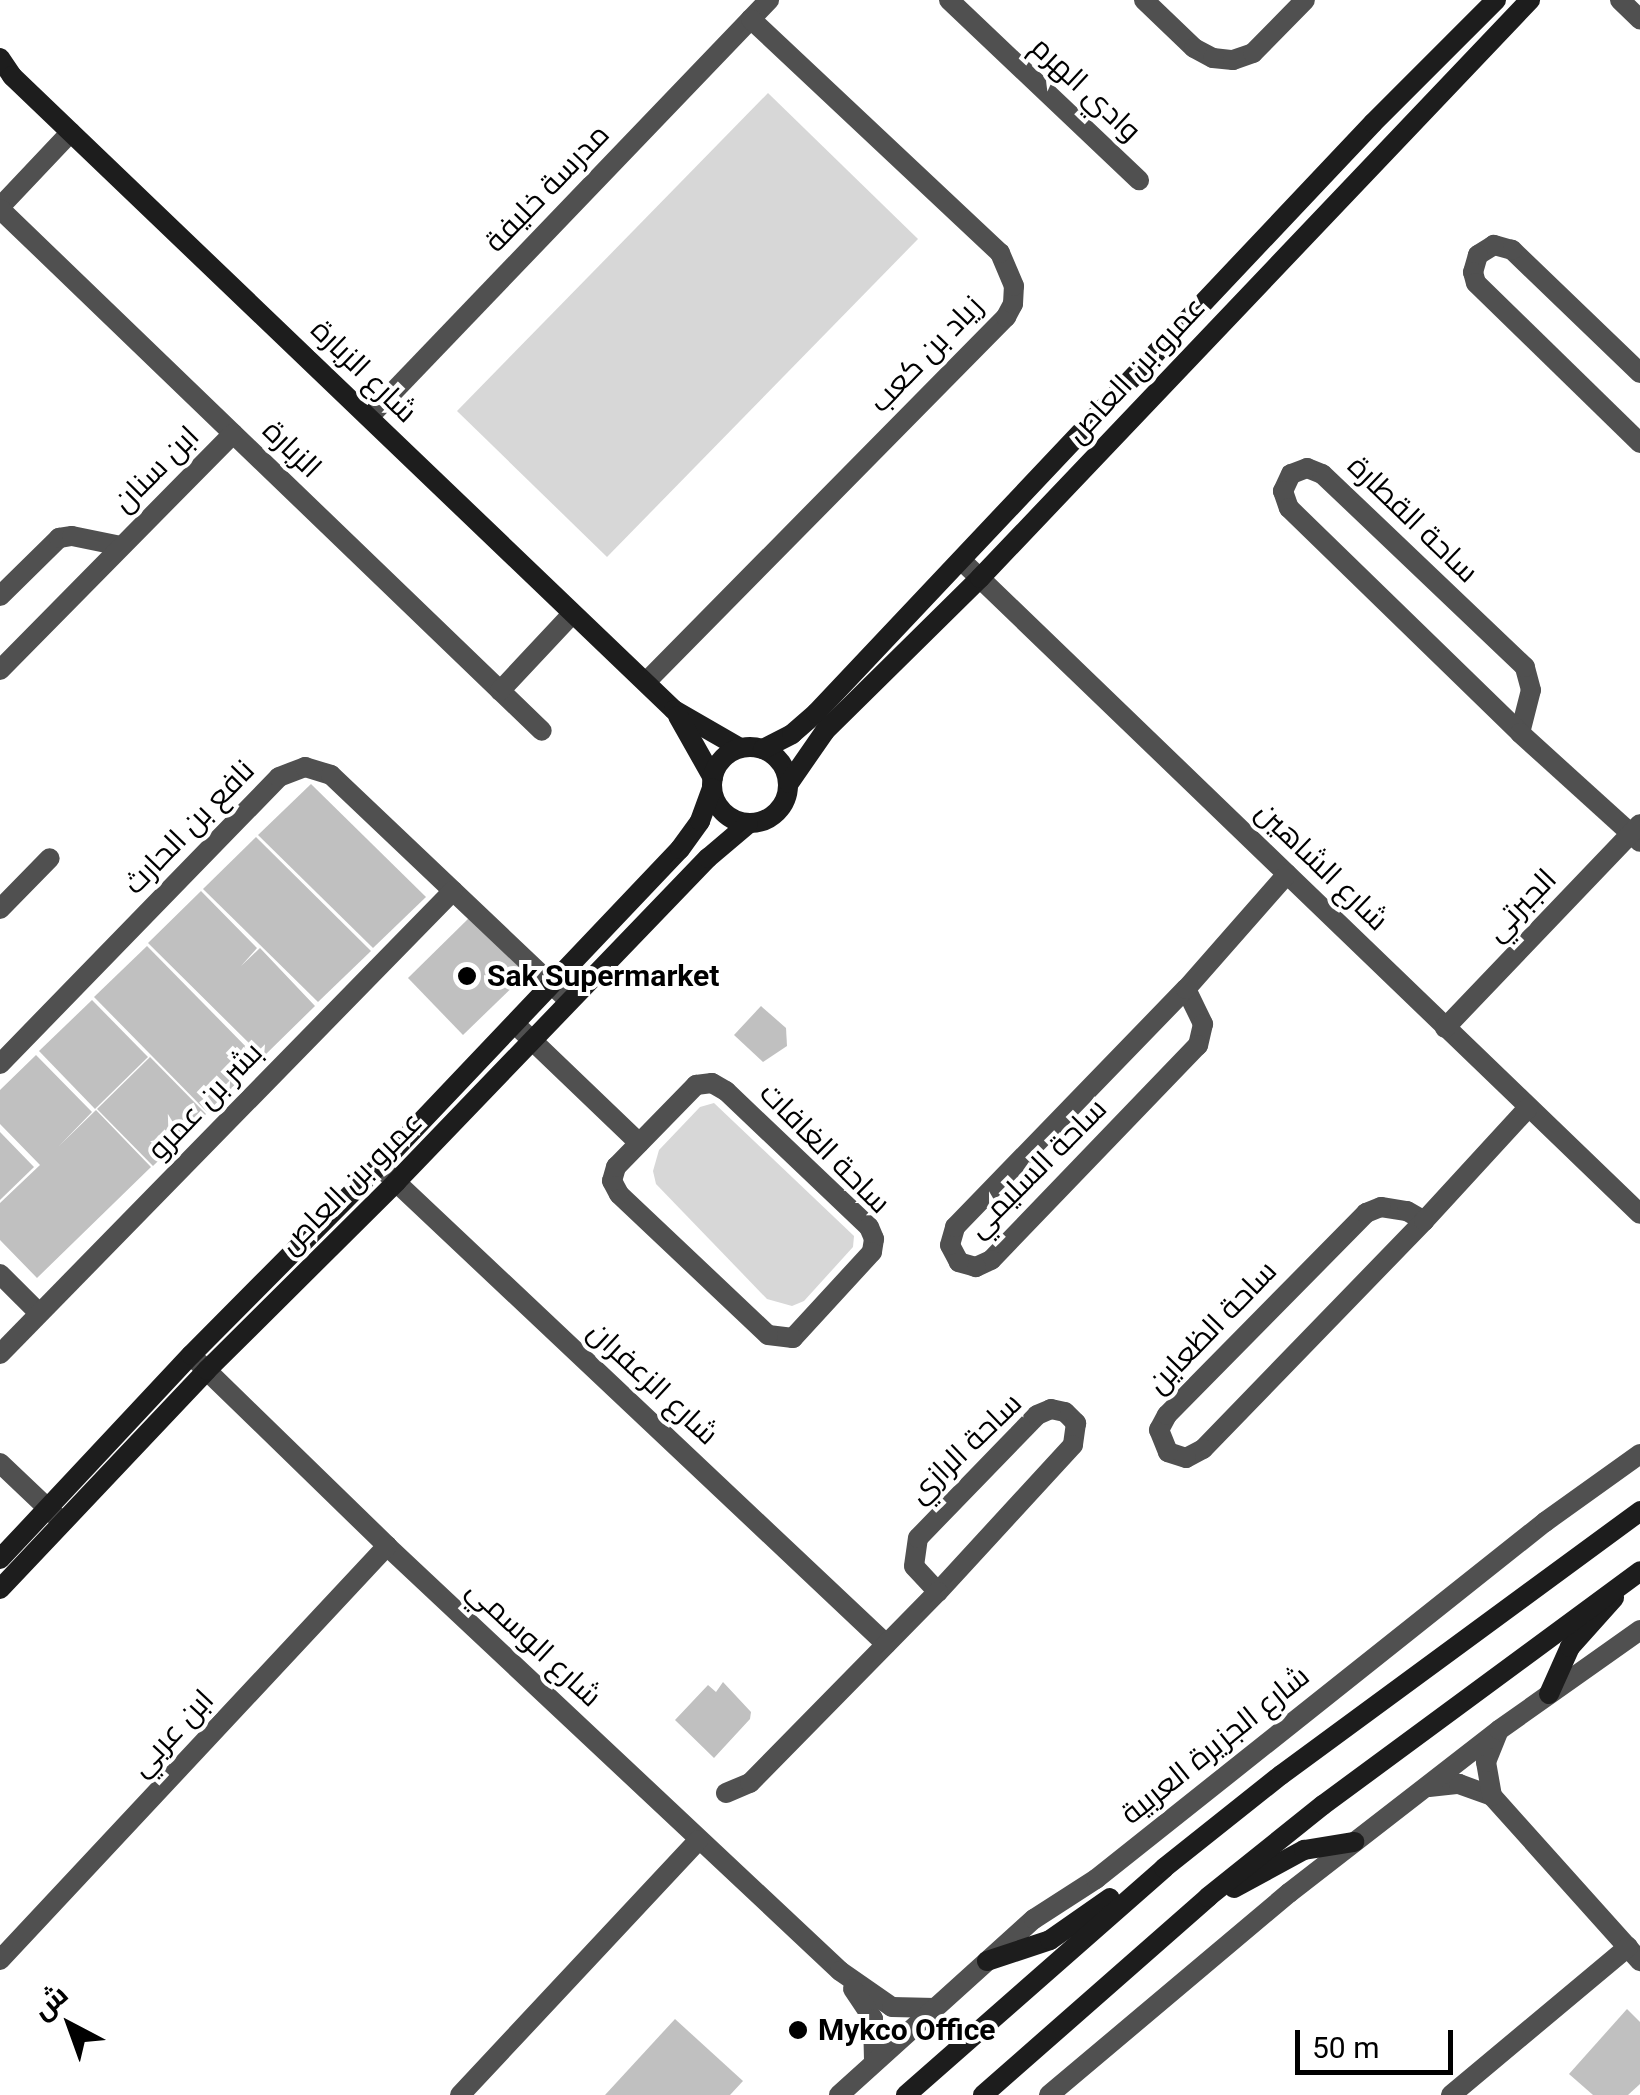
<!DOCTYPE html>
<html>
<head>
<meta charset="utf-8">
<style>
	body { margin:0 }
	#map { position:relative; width:1640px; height:2095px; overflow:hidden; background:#fff; font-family:Roboto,Cairo,sans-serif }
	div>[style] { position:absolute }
	.green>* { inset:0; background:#d7d7d7 }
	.building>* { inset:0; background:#c0c0c0 }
	.street>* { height:20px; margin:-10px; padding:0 10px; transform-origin:10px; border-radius:10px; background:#505050 }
	.secondary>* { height:20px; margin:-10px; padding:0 10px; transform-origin:10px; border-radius:10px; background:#1d1d1d }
	.secondary>.ring { margin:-10px; padding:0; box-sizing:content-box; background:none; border:20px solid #1d1d1d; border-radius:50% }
	.dots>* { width:28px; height:28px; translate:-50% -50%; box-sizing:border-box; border:5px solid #fff; border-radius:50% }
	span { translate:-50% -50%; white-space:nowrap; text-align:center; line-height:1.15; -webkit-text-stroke:8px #fff; paint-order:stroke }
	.street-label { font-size:30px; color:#000 }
	.poi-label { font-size:30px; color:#000; font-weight:700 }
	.left { translate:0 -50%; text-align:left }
	.north { position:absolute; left:20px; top:1975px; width:100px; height:100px; -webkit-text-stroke:8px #fff; paint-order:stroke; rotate:319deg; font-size:28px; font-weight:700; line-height:40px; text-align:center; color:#000 }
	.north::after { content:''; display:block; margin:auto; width:35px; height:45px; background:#000; clip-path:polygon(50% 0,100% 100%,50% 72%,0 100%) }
	.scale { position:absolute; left:1295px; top:2030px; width:158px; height:45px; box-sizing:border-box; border:5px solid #000; border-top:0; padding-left:12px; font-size:30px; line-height:35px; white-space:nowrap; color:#000; -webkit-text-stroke:8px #fff; paint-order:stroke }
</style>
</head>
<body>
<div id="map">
	<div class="green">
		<div style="clip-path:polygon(768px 93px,918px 239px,607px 557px,457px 411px)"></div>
		<div style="clip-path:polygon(714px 1103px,854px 1236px,853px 1247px,804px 1301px,792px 1306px,767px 1299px,656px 1184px,653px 1171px,659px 1150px,700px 1107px)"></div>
	</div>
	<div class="building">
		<div style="clip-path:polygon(311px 784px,426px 897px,373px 948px,258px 835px)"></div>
		<div style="clip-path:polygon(256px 837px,371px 951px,318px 1002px,203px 889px)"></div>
		<div style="clip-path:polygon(201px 891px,257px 948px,241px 966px,260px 948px,315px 1006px,263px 1057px,148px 943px)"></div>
		<div style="clip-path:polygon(470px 917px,526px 974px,463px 1035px,408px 978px)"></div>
		<div style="clip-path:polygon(147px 946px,260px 1061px,207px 1112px,94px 997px)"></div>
		<div style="clip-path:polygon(92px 1000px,148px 1057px,95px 1109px,39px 1051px)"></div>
		<div style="clip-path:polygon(761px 1006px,786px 1028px,787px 1046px,763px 1062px,734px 1035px)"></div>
		<div style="clip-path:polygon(36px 1055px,92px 1112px,59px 1146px,96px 1110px,151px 1167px,37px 1278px,0 1240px,0 1203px,40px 1165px,0 1124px,0 1090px)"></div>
		<div style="clip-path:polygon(150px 1057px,206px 1114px,153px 1166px,97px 1109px)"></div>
		<div style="clip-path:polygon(0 1132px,34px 1167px,0 1200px)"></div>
		<div style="clip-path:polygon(723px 1682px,751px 1712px,750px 1719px,714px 1758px,675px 1720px,708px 1685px,716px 1692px)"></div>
		<div style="clip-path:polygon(1627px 2009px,1640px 2022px,1640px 2084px,1628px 2095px,1593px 2095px,1569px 2074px)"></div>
		<div style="clip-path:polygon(675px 2019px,743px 2081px,730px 2095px,605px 2095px)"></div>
	</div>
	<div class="street">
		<div style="left:949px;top:0;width:262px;rotate:43.5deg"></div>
		<div style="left:1144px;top:0;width:69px;rotate:43.8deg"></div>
		<div style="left:1194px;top:48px;width:21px;rotate:28deg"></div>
		<div style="left:1213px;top:58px;width:20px;rotate:6deg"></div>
		<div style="left:1233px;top:60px;width:21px;rotate:-19deg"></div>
		<div style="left:1253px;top:53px;width:74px;rotate:-45.5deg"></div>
		<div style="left:1620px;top:0;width:28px;rotate:44deg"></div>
		<div style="left:0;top:207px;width:103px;rotate:-46.6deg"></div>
		<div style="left:0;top:209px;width:752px;rotate:43.92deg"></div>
		<div style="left:1640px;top:373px;width:178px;rotate:-136.1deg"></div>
		<div style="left:1512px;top:250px;width:19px;rotate:-164deg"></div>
		<div style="left:1494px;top:245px;width:19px;rotate:148deg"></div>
		<div style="left:1478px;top:255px;width:18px;rotate:106deg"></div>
		<div style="left:1473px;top:272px;width:11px;rotate:75deg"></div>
		<div style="left:1476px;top:283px;width:229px;rotate:44.3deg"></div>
		<div style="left:369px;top:417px;width:578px;rotate:-46.19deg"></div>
		<div style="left:962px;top:561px;width:941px;rotate:43.92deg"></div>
		<div style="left:0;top:596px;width:83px;rotate:-44.5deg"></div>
		<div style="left:59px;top:538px;width:13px;rotate:-9deg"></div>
		<div style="left:72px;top:536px;width:50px;rotate:11.5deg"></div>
		<div style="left:0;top:670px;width:332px;rotate:-45.4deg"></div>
		<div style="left:646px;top:682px;width:513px;rotate:-45.4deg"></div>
		<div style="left:1006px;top:317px;width:15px;rotate:-62deg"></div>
		<div style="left:1013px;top:304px;width:18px;rotate:-87deg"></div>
		<div style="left:1014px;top:286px;width:36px;rotate:-113deg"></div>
		<div style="left:1000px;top:253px;width:342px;rotate:-136.8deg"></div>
		<div style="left:500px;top:691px;width:105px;rotate:-46.9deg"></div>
		<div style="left:1520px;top:733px;width:44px;rotate:-75.7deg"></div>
		<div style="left:1531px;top:690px;width:24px;rotate:-105deg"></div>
		<div style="left:1525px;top:667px;width:280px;rotate:-136.4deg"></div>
		<div style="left:1322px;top:474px;width:16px;rotate:-158deg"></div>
		<div style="left:1307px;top:468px;width:17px;rotate:159deg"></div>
		<div style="left:1291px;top:474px;width:19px;rotate:115deg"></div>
		<div style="left:1283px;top:491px;width:18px;rotate:71deg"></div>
		<div style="left:1289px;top:508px;width:322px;rotate:44.2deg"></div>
		<div style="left:1520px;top:733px;width:162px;rotate:42.2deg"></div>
		<div style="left:0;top:909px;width:71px;rotate:-45.6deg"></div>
		<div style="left:1186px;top:989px;width:39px;rotate:64deg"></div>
		<div style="left:1203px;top:1024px;width:22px;rotate:103deg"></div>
		<div style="left:1198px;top:1045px;width:298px;rotate:133.9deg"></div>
		<div style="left:991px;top:1260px;width:17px;rotate:155deg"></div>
		<div style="left:976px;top:1267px;width:18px;rotate:-164deg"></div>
		<div style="left:959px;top:1262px;width:19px;rotate:-118deg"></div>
		<div style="left:950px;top:1245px;width:19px;rotate:-74deg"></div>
		<div style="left:955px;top:1227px;width:332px;rotate:-45.9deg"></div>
		<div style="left:1186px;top:989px;width:153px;rotate:-48.7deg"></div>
		<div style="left:515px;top:1024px;width:172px;rotate:43.8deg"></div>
		<div style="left:1445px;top:1028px;width:282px;rotate:-46.3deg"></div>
		<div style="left:0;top:1064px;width:400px;rotate:-45.8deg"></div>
		<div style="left:279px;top:777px;width:28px;rotate:-21deg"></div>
		<div style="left:305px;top:767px;width:27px;rotate:17deg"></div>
		<div style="left:331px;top:775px;width:328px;rotate:43.5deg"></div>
		<div style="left:712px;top:1083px;width:16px;rotate:30deg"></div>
		<div style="left:726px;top:1091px;width:197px;rotate:43.6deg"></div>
		<div style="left:869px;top:1227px;width:13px;rotate:67deg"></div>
		<div style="left:874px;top:1239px;width:13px;rotate:99deg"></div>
		<div style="left:872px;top:1252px;width:117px;rotate:132.6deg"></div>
		<div style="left:793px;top:1338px;width:25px;rotate:-173deg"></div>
		<div style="left:768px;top:1335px;width:205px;rotate:-136.6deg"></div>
		<div style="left:619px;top:1194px;width:15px;rotate:-118deg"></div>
		<div style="left:612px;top:1181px;width:15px;rotate:-74deg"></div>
		<div style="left:616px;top:1167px;width:115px;rotate:-45.7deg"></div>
		<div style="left:696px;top:1085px;width:16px;rotate:-7deg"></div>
		<div style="left:379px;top:1166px;width:697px;rotate:43.31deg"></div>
		<div style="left:1381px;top:1207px;width:26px;rotate:9deg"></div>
		<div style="left:1407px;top:1211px;width:20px;rotate:30deg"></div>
		<div style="left:1424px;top:1221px;width:318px;rotate:134.1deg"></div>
		<div style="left:1203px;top:1449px;width:19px;rotate:152deg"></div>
		<div style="left:1186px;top:1458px;width:19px;rotate:-162deg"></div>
		<div style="left:1168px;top:1452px;width:24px;rotate:-112deg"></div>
		<div style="left:1159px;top:1430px;width:17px;rotate:-62deg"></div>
		<div style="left:1167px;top:1415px;width:284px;rotate:-45.4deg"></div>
		<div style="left:1366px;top:1213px;width:16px;rotate:-22deg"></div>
		<div style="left:1424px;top:1221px;width:154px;rotate:-47.4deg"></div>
		<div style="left:0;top:1274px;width:55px;rotate:45deg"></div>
		<div style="left:0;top:1354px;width:648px;rotate:-45.63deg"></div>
		<div style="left:196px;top:1360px;width:267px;rotate:44.2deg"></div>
		<div style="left:387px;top:1546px;width:621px;rotate:43.17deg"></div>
		<div style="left:840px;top:1971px;width:63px;rotate:34.7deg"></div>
		<div style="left:892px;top:2007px;width:43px;rotate:1.3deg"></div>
		<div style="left:1051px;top:1409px;width:14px;rotate:12deg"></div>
		<div style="left:1065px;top:1412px;width:16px;rotate:45deg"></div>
		<div style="left:1076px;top:1423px;width:22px;rotate:98deg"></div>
		<div style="left:1073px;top:1445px;width:200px;rotate:132.6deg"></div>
		<div style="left:938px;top:1592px;width:35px;rotate:-133deg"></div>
		<div style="left:914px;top:1566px;width:28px;rotate:-82deg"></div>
		<div style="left:918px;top:1538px;width:171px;rotate:-45.9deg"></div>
		<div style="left:1037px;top:1415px;width:15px;rotate:-23deg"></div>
		<div style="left:0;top:1463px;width:81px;rotate:43.5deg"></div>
		<div style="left:1429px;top:1787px;width:30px;rotate:-6deg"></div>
		<div style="left:1459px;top:1784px;width:35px;rotate:20deg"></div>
		<div style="left:1492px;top:1796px;width:222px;rotate:48.1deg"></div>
		<div style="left:726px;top:1793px;width:26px;rotate:-23deg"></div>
		<div style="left:750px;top:1783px;width:268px;rotate:-45.5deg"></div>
		<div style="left:1492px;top:1796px;width:35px;rotate:-100deg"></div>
		<div style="left:1486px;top:1762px;width:32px;rotate:-68deg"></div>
		<div style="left:0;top:1960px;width:567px;rotate:-46.93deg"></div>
		<div style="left:853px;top:1989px;width:36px;rotate:56deg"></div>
		<div style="left:873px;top:2019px;width:41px;rotate:88.6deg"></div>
		<div style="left:460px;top:2095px;width:349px;rotate:-46.9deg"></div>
		<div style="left:839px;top:2095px;width:263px;rotate:-42.1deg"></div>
		<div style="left:1034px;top:1919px;width:74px;rotate:-32.8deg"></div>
		<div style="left:1096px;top:1879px;width:574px;rotate:-38.49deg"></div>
		<div style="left:1545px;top:1522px;width:117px;rotate:-35.6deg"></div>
		<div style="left:1049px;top:2095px;width:314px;rotate:-40.1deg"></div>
		<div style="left:1289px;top:1893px;width:266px;rotate:-37.8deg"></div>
		<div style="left:1499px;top:1730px;width:173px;rotate:-35.3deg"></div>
		<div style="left:1451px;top:2095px;width:231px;rotate:-39.9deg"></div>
	</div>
	<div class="secondary">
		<div style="left:0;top:58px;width:22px;rotate:56deg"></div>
		<div style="left:12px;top:76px;width:917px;rotate:43.76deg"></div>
		<div style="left:674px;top:710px;width:76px;rotate:29.9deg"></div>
		<div style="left:678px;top:716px;width:71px;rotate:60.6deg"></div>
		<div class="ring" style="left:712px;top:747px;width:56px;height:56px"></div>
		<div style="left:763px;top:749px;width:33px;rotate:-27deg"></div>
		<div style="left:792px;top:734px;width:32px;rotate:-41deg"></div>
		<div style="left:816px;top:713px;width:811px;rotate:-46.65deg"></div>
		<div style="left:1373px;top:123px;width:174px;rotate:-45deg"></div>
		<div style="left:789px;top:783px;width:63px;rotate:-55.3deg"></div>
		<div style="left:825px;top:731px;width:218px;rotate:-44.6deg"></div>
		<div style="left:980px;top:578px;width:798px;rotate:-46.42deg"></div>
		<div style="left:0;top:1559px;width:279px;rotate:-46.9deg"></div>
		<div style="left:191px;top:1355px;width:267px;rotate:-45.2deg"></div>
		<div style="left:379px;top:1166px;width:437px;rotate:-46.5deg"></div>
		<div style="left:680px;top:849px;width:34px;rotate:-54deg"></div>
		<div style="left:700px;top:821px;width:35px;rotate:-70deg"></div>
		<div style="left:0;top:1589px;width:301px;rotate:-46.6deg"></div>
		<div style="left:207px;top:1370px;width:267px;rotate:-44.8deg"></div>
		<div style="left:396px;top:1182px;width:450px;rotate:-46.1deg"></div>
		<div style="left:708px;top:858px;width:52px;rotate:-40.4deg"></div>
		<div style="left:1549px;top:1694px;width:51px;rotate:-65.9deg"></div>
		<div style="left:1570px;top:1647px;width:66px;rotate:-48.1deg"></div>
		<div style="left:1234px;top:1888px;width:80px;rotate:-28.5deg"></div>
		<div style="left:1304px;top:1850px;width:51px;rotate:-9.1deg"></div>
		<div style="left:987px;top:1961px;width:66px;rotate:-18.4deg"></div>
		<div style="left:1050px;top:1940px;width:73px;rotate:-35deg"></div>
		<div style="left:906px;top:2095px;width:344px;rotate:-41.3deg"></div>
		<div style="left:1164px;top:1868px;width:149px;rotate:-38.5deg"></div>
		<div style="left:1281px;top:1775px;width:446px;rotate:-36.3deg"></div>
		<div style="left:983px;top:2095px;width:300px;rotate:-41.3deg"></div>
		<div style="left:1208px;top:1897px;width:147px;rotate:-38.7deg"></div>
		<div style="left:1323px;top:1805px;width:394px;rotate:-36.4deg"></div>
	</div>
	<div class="dots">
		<div style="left:467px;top:976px;background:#000"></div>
		<div style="left:798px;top:2030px;background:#000"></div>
	</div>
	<div class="street-label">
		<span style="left:1086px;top:89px;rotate:43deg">وادي الهرم</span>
		<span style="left:547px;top:188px;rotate:-46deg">مدرسة خليفة</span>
		<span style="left:926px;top:354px;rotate:-46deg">زياد بن كعب</span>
		<span style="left:1136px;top:370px;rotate:-47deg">عمرو بن العاص</span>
		<span style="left:364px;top:371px;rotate:44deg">شارع الزبارة</span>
		<span style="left:292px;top:449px;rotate:44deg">الزبارة</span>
		<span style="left:156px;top:469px;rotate:-45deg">ابن سنان</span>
		<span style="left:1413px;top:519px;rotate:44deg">ساحة القطارة</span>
		<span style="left:189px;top:827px;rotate:-46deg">نافع بن الحارث</span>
		<span style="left:1322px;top:866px;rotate:44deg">شارع الشاهين</span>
		<span style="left:1521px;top:905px;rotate:-46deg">الجبرتي</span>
		<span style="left:205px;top:1101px;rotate:-46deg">بشر بن عمرو</span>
		<span style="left:825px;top:1148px;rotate:45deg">ساحة الغافات</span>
		<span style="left:1037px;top:1168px;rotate:-45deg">ساحة السليمي</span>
		<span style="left:351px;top:1183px;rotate:-45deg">عمرو بن العاص</span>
		<span style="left:1212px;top:1327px;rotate:-46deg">ساحة الظعاين</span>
		<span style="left:653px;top:1383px;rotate:43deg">شارع الزعفران</span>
		<span style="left:965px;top:1448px;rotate:-44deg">ساحة الرازي</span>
		<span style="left:534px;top:1643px;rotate:43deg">شارع الوسمي</span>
		<span style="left:172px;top:1733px;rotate:-47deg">ابن عربي</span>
		<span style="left:1215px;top:1745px;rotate:-39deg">شارع الجزيرة العربية</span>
	</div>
	<div class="poi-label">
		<span class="left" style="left:487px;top:976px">Sak Supermarket</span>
		<span class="left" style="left:818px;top:2030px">Mykco Office</span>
	</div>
	<div class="north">ش</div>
	<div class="scale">50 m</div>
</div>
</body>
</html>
